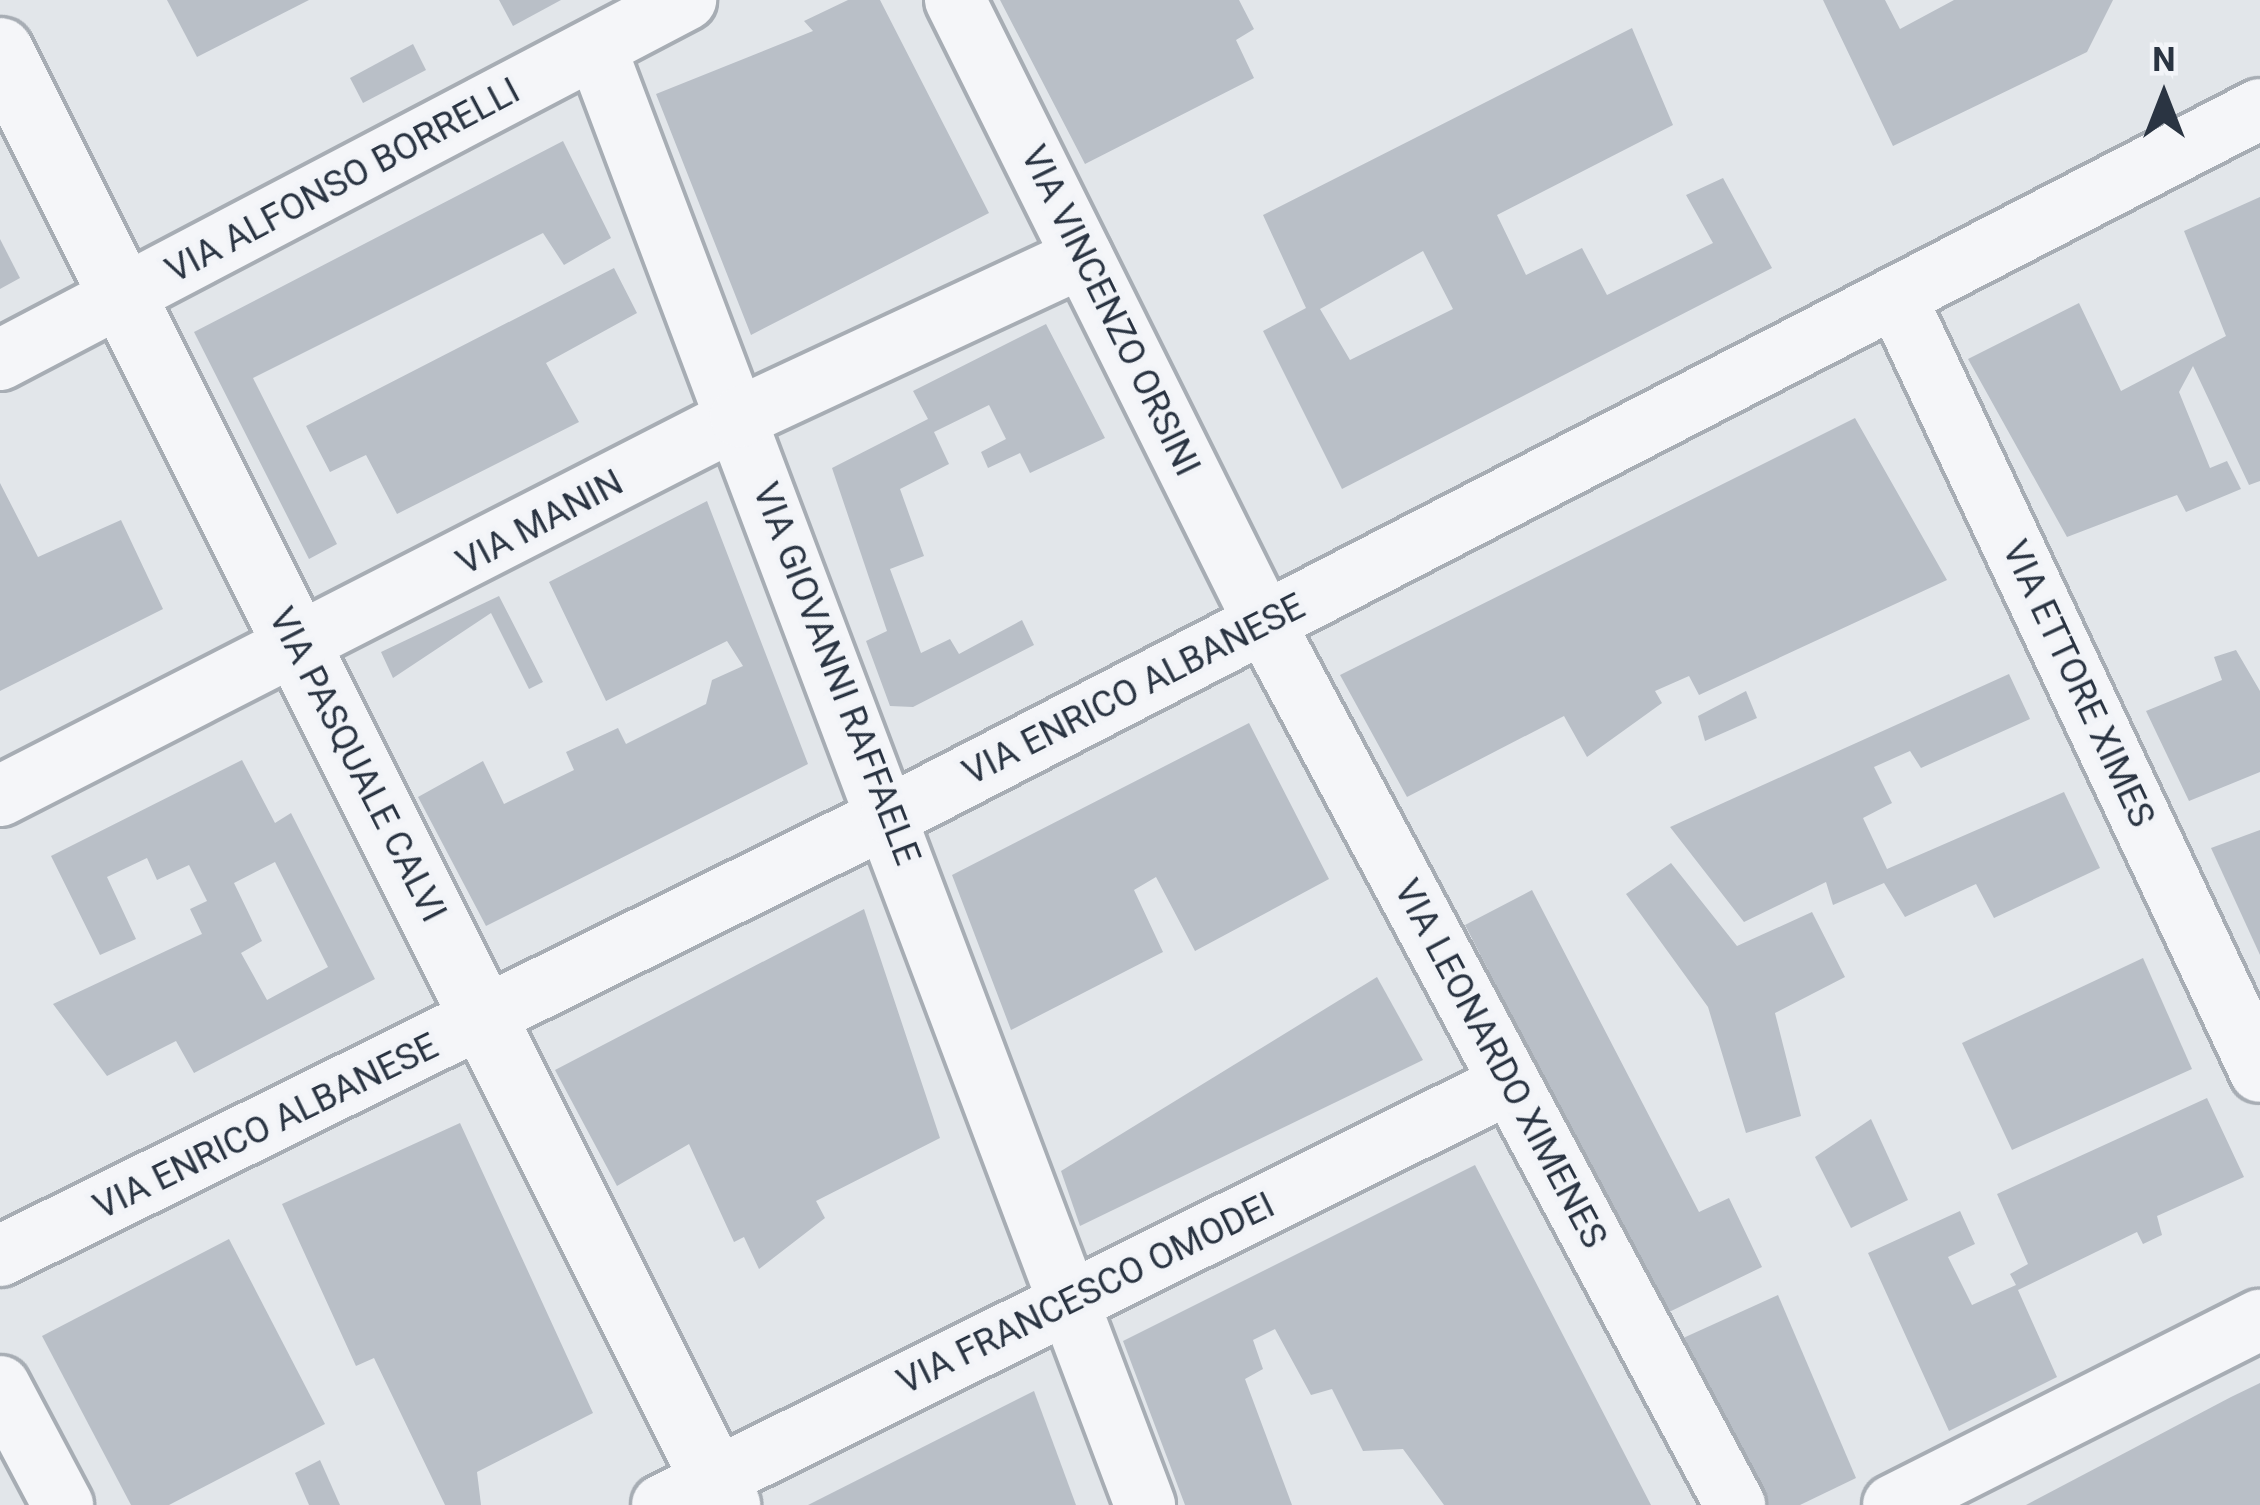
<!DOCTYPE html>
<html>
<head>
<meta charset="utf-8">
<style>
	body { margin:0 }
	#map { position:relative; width:2260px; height:1505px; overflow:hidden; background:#e2e6ea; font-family:Roboto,sans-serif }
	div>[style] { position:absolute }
	.building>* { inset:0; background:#b9bfc7 }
	.roads { filter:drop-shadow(3px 0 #a7adb4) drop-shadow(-3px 0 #a7adb4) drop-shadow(0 3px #a7adb4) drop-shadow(0 -3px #a7adb4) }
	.minor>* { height:60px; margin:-30px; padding:0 30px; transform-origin:30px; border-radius:30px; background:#f5f6f9 }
	.tertiary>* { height:66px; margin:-33px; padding:0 33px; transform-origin:33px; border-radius:33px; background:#f5f6f9 }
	span { translate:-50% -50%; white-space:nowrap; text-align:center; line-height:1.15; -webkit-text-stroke:9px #f2f4f8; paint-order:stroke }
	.street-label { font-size:36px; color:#2a3442 }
	.north { position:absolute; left:2104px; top:36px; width:120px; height:120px; -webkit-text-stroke:9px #f2f4f8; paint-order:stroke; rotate:0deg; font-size:33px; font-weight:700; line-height:48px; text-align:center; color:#2a3442 }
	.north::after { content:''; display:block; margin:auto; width:42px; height:54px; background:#2a3442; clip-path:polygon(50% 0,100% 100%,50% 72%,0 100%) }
</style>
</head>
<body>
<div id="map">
	<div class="building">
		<div style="clip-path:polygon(167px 0,309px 0,197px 57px)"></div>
		<div style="clip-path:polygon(499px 0,561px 0,513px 26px)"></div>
		<div style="clip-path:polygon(848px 0,880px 0,989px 213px,751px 335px,656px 94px,813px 31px,804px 21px)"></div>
		<div style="clip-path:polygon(1000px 0,1239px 0,1254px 29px,1236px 40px,1254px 78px,1085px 164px)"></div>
		<div style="clip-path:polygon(1823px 0,1885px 0,1900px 29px,1954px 0,2113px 0,2087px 52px,1893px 146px)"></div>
		<div style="clip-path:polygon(evenodd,1632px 28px,1673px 125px,1497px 215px,1526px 275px,1582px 248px,1607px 295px,1713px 243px,1686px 195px,1723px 178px,1772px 268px,1342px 489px,1263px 331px,1306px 308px,1263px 215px,1632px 28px,1423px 251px,1453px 309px,1350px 360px,1320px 309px,1423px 251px)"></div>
		<div style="clip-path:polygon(413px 44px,426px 70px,363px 103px,350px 78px)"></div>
		<div style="clip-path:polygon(563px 141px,611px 238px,564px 265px,543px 233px,253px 378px,337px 544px,309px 559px,194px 332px)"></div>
		<div style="clip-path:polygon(2260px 197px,2260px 481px,2249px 485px,2193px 366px,2179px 392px,2210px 468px,2227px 461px,2241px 489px,2186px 512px,2177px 495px,2067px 537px,1968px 359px,2079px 303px,2121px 391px,2226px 336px,2184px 231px)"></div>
		<div style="clip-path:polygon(0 239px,20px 278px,0 289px)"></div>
		<div style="clip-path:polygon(614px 268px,637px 313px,546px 363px,579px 422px,397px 514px,366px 455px,330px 472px,306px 426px)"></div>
		<div style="clip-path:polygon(1046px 324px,1105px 438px,1030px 473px,1020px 453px,988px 468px,981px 452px,1006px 439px,989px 405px,934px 432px,949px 464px,900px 489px,924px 556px,890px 569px,921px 653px,950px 639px,959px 654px,1022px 620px,1034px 645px,913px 707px,890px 706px,866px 641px,887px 631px,832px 468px,928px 419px,913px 391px)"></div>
		<div style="clip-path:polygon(1855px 418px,1947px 580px,1699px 695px,1689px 676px,1655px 691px,1662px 703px,1587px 757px,1564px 716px,1407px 797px,1340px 675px)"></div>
		<div style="clip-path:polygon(0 483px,38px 557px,121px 520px,163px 609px,0 691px)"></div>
		<div style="clip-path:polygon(707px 501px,808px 764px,486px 926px,418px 797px,483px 761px,504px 804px,574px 770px,566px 752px,618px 728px,626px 744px,706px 704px,712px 680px,743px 666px,727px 641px,606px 701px,549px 582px)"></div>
		<div style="clip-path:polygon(499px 596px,543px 682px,529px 689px,491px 613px,393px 678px,381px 652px)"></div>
		<div style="clip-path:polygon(2236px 650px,2260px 691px,2260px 772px,2189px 801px,2146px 711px,2222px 680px,2214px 657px)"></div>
		<div style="clip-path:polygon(2009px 674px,2030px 719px,1921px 768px,1910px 751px,1874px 767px,1892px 803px,1863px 818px,1887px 869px,2064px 792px,2100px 868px,1994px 918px,1976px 884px,1905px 917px,1884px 883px,1833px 905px,1826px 882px,1744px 922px,1670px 827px)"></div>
		<div style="clip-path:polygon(1746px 691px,1757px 718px,1705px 741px,1698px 716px)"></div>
		<div style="clip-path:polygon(1249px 723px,1329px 879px,1195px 951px,1156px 877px,1134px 890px,1163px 952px,1011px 1030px,952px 875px)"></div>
		<div style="clip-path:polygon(evenodd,242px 760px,275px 823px,291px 813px,375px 979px,194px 1073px,176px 1041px,107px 1076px,53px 1004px,202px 934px,190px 909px,207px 901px,189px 865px,157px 880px,147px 858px,107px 877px,136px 939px,100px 955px,51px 856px,242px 760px,275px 862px,328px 967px,267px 1000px,241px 953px,262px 941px,234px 883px,275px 862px)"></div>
		<div style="clip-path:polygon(2260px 830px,2260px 955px,2211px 848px)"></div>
		<div style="clip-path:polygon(1671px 863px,1737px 946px,1812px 912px,1845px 977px,1775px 1013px,1801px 1116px,1746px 1133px,1708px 1007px,1626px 894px)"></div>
		<div style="clip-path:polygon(1532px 890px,1699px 1212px,1729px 1198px,1762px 1267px,1665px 1314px,1465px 925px)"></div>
		<div style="clip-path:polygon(864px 909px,940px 1138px,816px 1201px,825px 1218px,759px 1269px,744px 1237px,734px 1242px,689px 1144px,617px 1186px,555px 1070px)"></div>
		<div style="clip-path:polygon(2143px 958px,2192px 1069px,2012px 1150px,1962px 1043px)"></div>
		<div style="clip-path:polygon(1377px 977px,1423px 1060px,1080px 1226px,1061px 1171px)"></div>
		<div style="clip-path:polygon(2207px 1098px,2244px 1177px,2157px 1216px,2162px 1235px,2143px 1244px,2137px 1232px,2018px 1290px,2057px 1377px,1949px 1431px,1868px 1253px,1960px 1211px,1975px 1244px,1948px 1257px,1972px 1305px,2016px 1285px,2010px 1274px,2028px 1264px,1997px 1194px)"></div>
		<div style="clip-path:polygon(1871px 1119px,1908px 1200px,1851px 1228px,1815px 1157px)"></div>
		<div style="clip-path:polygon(460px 1123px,593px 1413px,477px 1472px,481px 1505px,445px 1505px,374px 1358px,356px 1366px,282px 1204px)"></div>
		<div style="clip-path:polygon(1475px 1165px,1651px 1505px,1444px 1505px,1403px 1449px,1363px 1451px,1332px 1389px,1311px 1395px,1275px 1329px,1253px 1340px,1263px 1369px,1245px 1379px,1292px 1505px,1185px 1505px,1123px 1341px)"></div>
		<div style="clip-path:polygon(229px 1239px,325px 1424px,169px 1505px,131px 1505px,42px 1336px)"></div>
		<div style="clip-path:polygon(1778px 1295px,1856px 1478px,1800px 1505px,1764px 1505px,1681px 1339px)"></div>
		<div style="clip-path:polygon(2260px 1383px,2260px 1505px,2026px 1505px,2231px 1397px)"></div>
		<div style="clip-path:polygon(1034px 1391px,1076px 1505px,808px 1505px,913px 1452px)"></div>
		<div style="clip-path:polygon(320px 1460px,340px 1505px,309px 1505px,295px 1473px)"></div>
	</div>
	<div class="roads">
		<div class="minor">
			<div style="left:955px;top:0;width:695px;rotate:63.58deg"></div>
			<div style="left:1264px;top:622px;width:1001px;rotate:61.92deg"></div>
			<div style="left:596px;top:48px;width:1557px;rotate:69.35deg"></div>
			<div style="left:1896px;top:297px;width:856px;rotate:64.84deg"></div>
			<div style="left:0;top:360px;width:775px;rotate:-27.69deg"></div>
			<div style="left:0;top:796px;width:831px;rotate:-27.12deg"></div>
			<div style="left:740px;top:417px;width:378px;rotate:-25deg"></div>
			<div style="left:0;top:1256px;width:994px;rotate:-26.33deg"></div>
			<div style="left:891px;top:815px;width:1540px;rotate:-27.28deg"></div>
			<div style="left:0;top:1386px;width:135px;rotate:62.1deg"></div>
			<div style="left:662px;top:1505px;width:947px;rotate:-26.46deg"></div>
			<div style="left:1893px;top:1505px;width:411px;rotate:-26.8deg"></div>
		</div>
		<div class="tertiary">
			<div style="left:0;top:51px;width:1626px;rotate:63.43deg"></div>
		</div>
	</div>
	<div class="street-label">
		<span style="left:343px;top:181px;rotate:-28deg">VIA ALFONSO BORRELLI</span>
		<span style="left:1110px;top:311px;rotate:64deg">VIA VINCENZO ORSINI</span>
		<span style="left:540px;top:523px;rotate:-28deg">VIA MANIN</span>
		<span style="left:836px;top:674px;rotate:69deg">VIA GIOVANNI RAFFAELE</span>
		<span style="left:2078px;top:684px;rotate:65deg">VIA ETTORE XIMES</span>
		<span style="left:1134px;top:690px;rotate:-27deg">VIA ENRICO ALBANESE</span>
		<span style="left:357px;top:765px;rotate:63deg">VIA PASQUALE CALVI</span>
		<span style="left:1500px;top:1064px;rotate:62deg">VIA LEONARDO XIMENES</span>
		<span style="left:266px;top:1127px;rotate:-26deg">VIA ENRICO ALBANESE</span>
		<span style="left:1086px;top:1294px;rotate:-26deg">VIA FRANCESCO OMODEI</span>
	</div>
	<div class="north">N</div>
</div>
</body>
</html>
